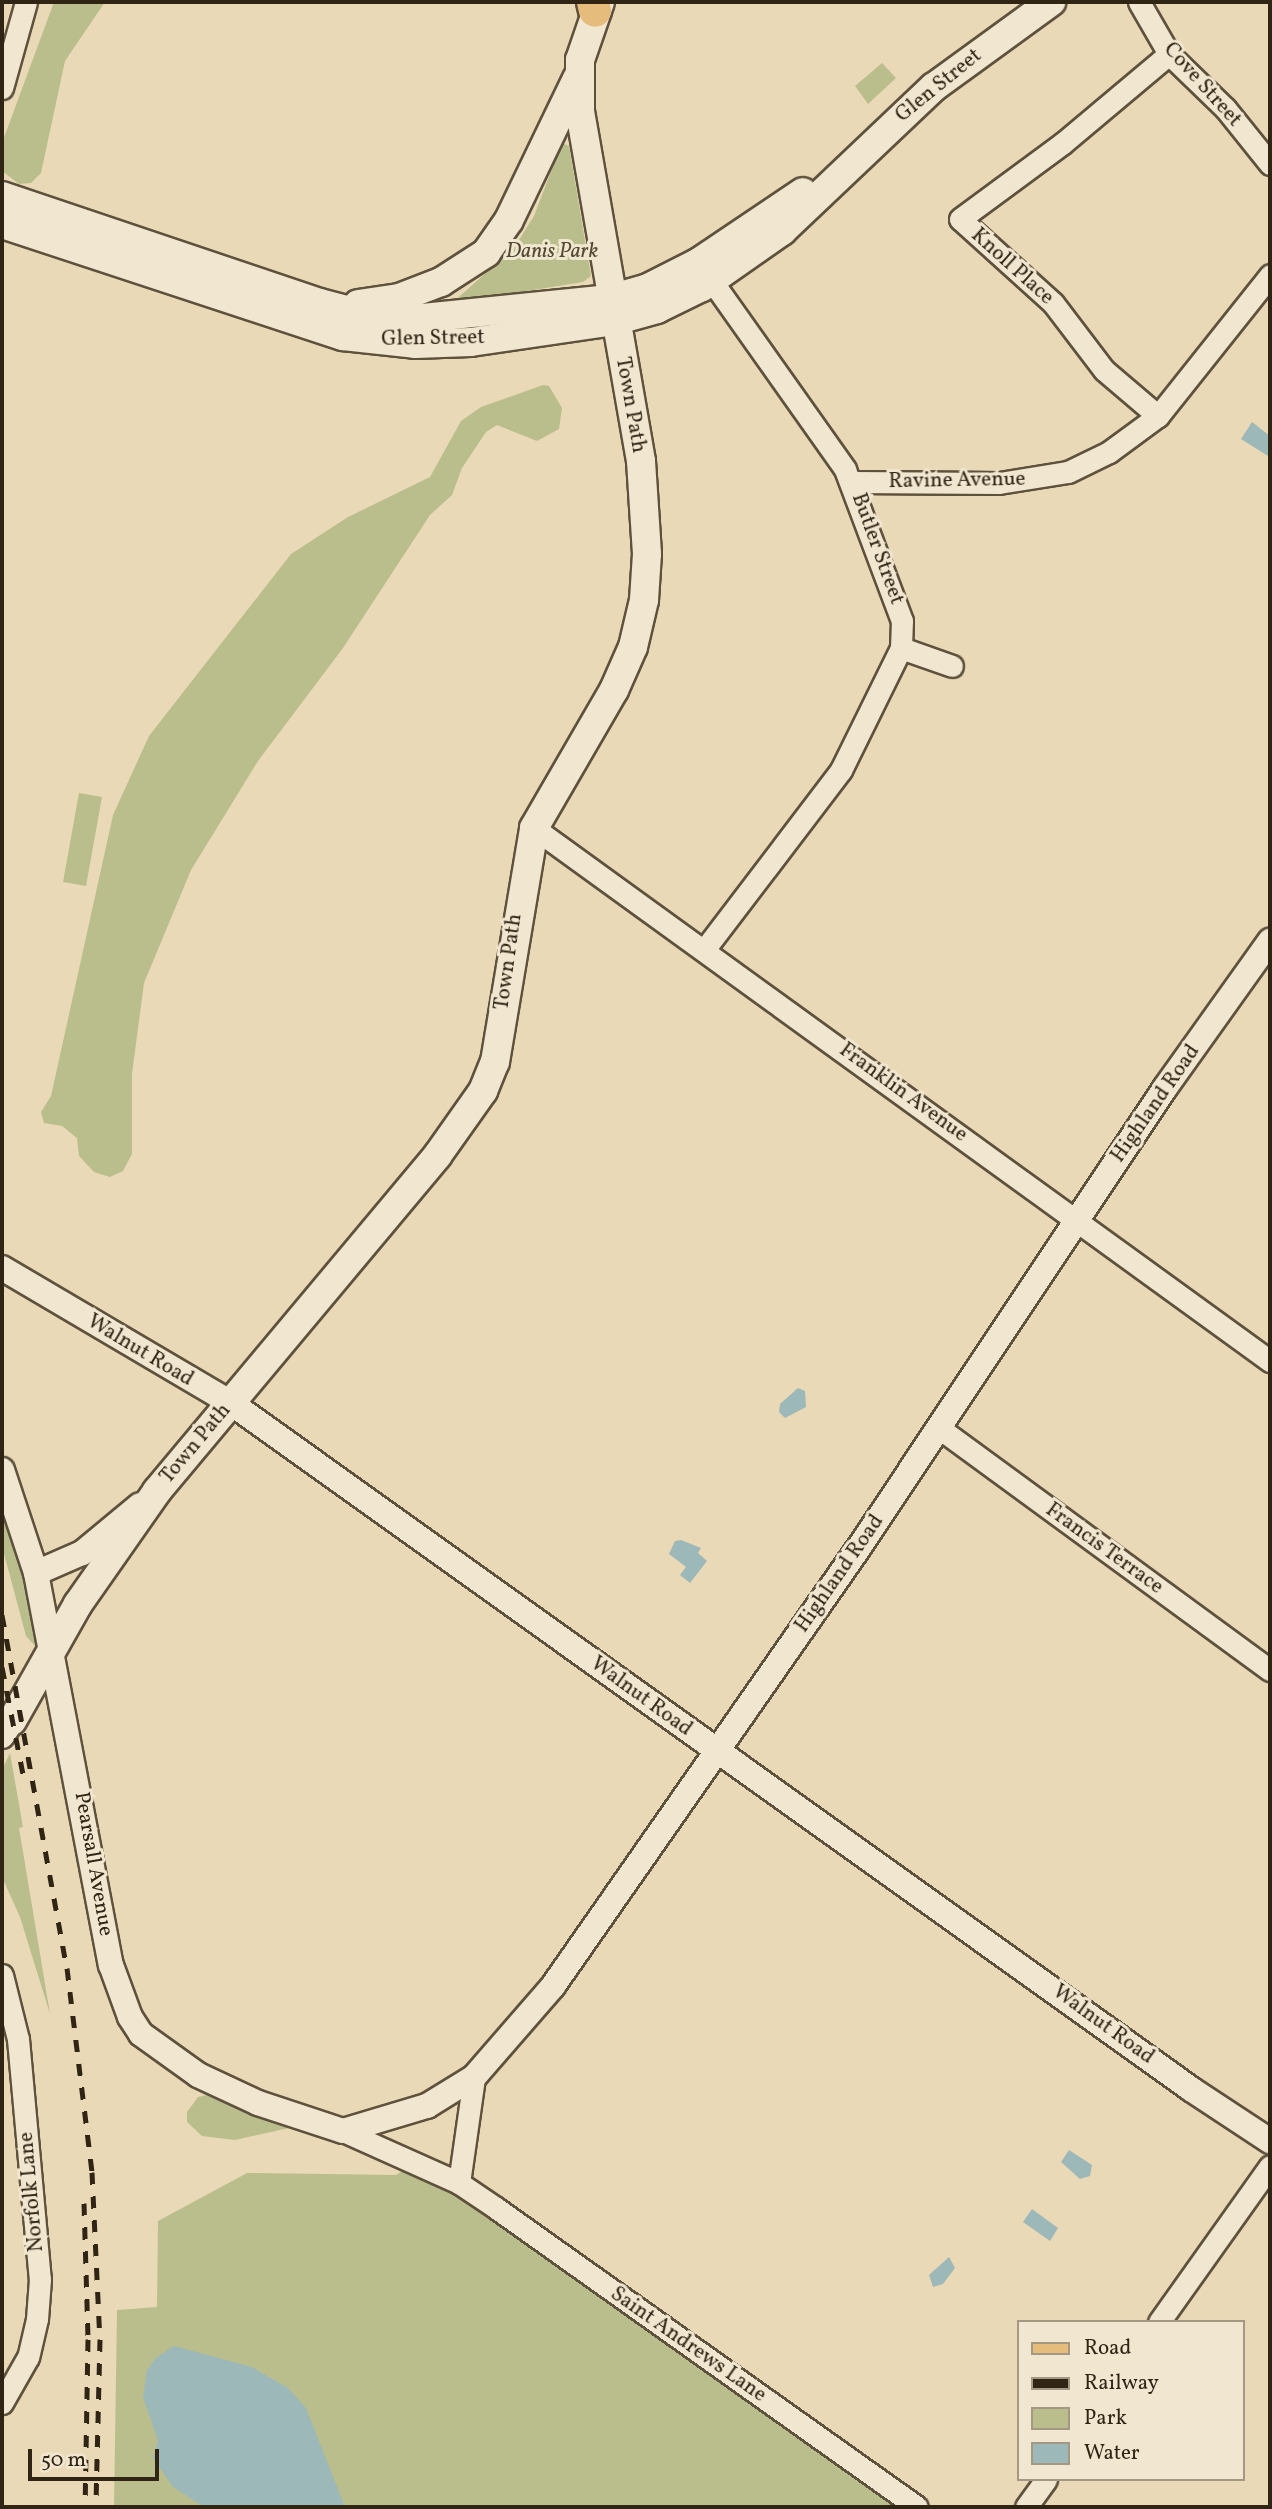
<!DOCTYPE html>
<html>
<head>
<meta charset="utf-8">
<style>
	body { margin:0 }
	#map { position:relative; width:1272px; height:2509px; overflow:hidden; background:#ead9b6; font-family:Vollkorn,serif }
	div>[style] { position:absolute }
	.green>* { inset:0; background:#babe8c }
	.water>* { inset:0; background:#9cb8b8 }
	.roads { filter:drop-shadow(2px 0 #5e513d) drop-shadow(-2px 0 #5e513d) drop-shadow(0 2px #5e513d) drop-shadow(0 -2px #5e513d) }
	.minor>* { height:21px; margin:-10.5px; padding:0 10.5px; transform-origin:10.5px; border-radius:10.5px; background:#f1e6d0 }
	.tertiary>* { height:24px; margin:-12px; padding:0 12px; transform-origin:12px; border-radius:12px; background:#f1e6d0 }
	.secondary>* { height:28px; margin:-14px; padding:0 14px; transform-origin:14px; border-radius:14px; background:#f1e6d0 }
	.primary>* { height:32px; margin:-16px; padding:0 16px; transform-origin:16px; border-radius:16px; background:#e5bc7b }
	.rail>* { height:5px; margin-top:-2.5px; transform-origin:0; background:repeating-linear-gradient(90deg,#302415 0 12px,transparent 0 24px) }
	span { translate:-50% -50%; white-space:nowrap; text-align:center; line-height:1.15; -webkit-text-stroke:6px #f1e6d0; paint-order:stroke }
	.street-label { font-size:21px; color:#302415 }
	.park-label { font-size:21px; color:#524a33; font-style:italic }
	.frame { position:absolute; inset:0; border:4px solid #302415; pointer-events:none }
	.legend { position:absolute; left:1017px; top:2320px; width:228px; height:161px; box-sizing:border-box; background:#f1e6d0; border:2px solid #a49885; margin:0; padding:9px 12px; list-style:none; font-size:21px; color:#302415 }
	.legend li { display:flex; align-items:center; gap:14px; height:35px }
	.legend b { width:35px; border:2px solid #a49885 }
	.scale { position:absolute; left:28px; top:2449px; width:131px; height:32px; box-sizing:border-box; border:4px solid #302415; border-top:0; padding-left:9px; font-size:21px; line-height:24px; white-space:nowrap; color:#302415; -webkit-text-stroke:5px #f1e6d0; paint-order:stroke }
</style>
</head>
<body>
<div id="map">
	<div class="green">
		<div style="clip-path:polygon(54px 2px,105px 2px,65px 61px,41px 173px,31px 183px,19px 184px,2px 171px,2px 143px)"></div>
		<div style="clip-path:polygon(882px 63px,896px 78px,868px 104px,855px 86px)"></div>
		<div style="clip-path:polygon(562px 143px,569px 146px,591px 276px,583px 282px,452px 303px,514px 248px,534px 216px)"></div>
		<div style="clip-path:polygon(543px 385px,549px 386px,562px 408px,559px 429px,537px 441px,497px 425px,486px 432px,462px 468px,452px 495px,430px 515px,343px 648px,258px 761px,191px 870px,144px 983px,132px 1074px,132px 1154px,123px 1171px,110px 1177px,94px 1172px,79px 1156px,77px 1138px,62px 1126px,44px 1123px,41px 1112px,51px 1096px,113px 815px,149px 736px,291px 554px,348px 517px,430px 477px,461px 421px,481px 407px)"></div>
		<div style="clip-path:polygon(79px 793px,102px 797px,86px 886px,63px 882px)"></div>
		<div style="clip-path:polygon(2px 1469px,40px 1638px,36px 1647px,26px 1636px,2px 1546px)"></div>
		<div style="clip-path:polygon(10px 1753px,23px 1827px,19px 1828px,50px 2014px,20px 1917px,2px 1877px,2px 1770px)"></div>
		<div style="clip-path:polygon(207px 2095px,288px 2125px,289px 2128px,235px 2140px,202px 2136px,187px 2122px,187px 2112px,198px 2097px)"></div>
		<div style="clip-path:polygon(407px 2168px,491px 2216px,895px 2507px,114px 2507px,117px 2310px,157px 2307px,158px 2221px,247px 2173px,396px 2175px)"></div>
	</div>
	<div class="water">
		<div style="clip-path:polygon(1252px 422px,1270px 436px,1268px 456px,1241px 439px)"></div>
		<div style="clip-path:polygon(798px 1388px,805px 1391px,806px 1407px,785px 1418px,779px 1412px,780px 1404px)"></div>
		<div style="clip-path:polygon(681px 1540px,701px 1548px,698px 1553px,707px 1561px,690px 1583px,680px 1575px,686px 1567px,669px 1554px,675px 1541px)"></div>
		<div style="clip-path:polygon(1069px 2150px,1092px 2165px,1090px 2176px,1080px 2179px,1061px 2162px)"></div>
		<div style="clip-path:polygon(1032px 2209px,1058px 2228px,1050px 2241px,1023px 2222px)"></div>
		<div style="clip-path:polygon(949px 2257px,955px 2268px,943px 2284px,933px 2287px,929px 2275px)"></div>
		<div style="clip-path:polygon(174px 2346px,252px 2367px,288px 2388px,306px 2408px,345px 2507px,204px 2507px,173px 2487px,153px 2458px,158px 2441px,143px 2397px,147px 2370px,156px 2358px)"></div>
	</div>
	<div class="roads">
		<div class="minor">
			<div style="left:1139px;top:2px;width:60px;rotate:60deg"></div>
			<div style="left:1169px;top:54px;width:78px;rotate:44deg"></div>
			<div style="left:1225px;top:108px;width:72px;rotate:51.2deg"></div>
			<div style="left:2px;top:88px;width:89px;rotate:-74.4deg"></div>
			<div style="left:1158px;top:416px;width:71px;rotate:-139.6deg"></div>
			<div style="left:1104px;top:370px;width:84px;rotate:-127.3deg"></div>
			<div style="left:1053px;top:303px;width:125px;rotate:-137.9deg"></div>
			<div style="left:960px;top:219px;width:128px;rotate:-36.4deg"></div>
			<div style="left:1063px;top:143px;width:138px;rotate:-40deg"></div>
			<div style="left:852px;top:482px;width:147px;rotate:0.4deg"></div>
			<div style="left:999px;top:483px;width:70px;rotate:-9.1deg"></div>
			<div style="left:1068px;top:472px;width:46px;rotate:-26deg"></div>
			<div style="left:1109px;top:452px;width:61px;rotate:-36.3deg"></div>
			<div style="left:1158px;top:416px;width:180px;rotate:-51.5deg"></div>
			<div style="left:901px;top:648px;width:54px;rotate:19.4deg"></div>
			<div style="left:534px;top:828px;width:909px;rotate:35.91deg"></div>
			<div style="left:704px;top:950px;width:226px;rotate:-52.7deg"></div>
			<div style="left:841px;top:770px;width:136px;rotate:-63.8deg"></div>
			<div style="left:901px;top:648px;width:27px;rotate:-88deg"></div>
			<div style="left:902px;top:621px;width:162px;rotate:-110.6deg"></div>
			<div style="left:845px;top:469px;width:244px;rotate:-125.3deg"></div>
			<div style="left:939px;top:1428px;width:410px;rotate:36.2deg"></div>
			<div style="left:2px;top:1975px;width:66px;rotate:76deg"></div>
			<div style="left:18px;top:2039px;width:241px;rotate:84.8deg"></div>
			<div style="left:40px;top:2279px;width:40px;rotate:94.3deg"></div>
			<div style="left:37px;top:2319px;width:39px;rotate:103deg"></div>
			<div style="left:28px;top:2357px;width:53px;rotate:119.5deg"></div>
			<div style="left:343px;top:2131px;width:127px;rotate:24.1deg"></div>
			<div style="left:459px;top:2183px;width:45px;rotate:34deg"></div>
			<div style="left:496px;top:2208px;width:516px;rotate:35.38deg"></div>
			<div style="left:459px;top:2183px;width:107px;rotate:-81.9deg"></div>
			<div style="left:1159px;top:2322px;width:191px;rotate:-54.6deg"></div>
			<div style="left:1026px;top:2507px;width:34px;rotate:-54deg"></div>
		</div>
		<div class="tertiary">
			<div style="left:2px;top:1268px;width:266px;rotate:30.5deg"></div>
			<div style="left:231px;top:1403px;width:1180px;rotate:35.55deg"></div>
			<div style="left:1191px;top:2089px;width:95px;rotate:33.4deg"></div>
			<div style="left:2px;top:1470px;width:108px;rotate:71.7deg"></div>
			<div style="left:36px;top:1573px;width:399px;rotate:79.2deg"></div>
			<div style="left:111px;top:1965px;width:55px;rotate:69.9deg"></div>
			<div style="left:130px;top:2017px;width:20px;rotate:57deg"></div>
			<div style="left:141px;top:2034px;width:70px;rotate:35.7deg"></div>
			<div style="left:198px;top:2075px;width:66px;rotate:25deg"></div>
			<div style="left:258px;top:2103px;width:89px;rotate:18.2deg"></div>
			<div style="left:343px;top:2131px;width:88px;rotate:-16.6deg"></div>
			<div style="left:427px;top:2106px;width:55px;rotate:-31.7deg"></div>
			<div style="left:474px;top:2077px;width:121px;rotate:-49deg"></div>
			<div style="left:553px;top:1986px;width:533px;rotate:-55.09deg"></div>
			<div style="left:858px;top:1549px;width:554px;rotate:-56.34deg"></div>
			<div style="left:1165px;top:1088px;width:181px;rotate:-54.5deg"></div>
			<div style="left:36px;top:1573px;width:50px;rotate:-23.5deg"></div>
			<div style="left:82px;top:1553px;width:75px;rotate:-39.6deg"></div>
			<div style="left:2px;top:1736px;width:18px;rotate:-56deg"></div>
		</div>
		<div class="secondary">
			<div style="left:2px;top:196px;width:336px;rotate:18.6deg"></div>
			<div style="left:320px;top:303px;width:51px;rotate:14.9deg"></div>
			<div style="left:369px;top:316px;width:44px;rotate:3.9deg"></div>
			<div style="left:413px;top:319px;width:198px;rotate:-5.8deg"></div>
			<div style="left:610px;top:299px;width:40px;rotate:-16deg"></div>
			<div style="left:648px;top:288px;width:57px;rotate:-27deg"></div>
			<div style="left:699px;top:262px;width:125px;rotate:-33.9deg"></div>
			<div style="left:2px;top:224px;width:359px;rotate:18.2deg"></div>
			<div style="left:343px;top:336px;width:72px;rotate:6.3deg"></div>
			<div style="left:415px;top:344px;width:56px;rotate:-2deg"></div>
			<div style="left:471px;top:342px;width:145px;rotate:-8.4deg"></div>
			<div style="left:614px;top:321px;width:45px;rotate:-15.6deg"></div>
			<div style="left:657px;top:309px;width:50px;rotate:-26.1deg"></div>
			<div style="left:702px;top:287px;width:98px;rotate:-35deg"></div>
			<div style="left:782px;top:231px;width:209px;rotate:-43.5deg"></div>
			<div style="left:934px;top:87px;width:145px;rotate:-36deg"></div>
			<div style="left:358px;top:304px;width:41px;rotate:-8.3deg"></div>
			<div style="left:399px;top:298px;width:45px;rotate:-20.9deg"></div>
			<div style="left:441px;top:282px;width:54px;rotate:-32.8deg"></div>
			<div style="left:486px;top:253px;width:40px;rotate:-55.1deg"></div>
			<div style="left:509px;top:220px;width:157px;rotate:-64.3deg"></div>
			<div style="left:12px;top:1721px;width:134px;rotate:-60.6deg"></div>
			<div style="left:78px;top:1604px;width:138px;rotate:-55deg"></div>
			<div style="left:157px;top:1491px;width:437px;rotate:-50.1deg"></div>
			<div style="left:437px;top:1156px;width:80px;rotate:-54.7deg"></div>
			<div style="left:483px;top:1091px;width:31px;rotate:-68deg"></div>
			<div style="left:495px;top:1062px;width:237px;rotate:-80.5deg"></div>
			<div style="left:534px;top:828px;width:160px;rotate:-59.9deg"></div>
			<div style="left:614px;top:690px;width:47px;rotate:-66.2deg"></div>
			<div style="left:633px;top:647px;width:48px;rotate:-76.8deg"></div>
			<div style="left:644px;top:600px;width:46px;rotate:-86.3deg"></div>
			<div style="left:647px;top:554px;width:93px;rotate:-93.7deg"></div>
			<div style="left:641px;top:461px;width:354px;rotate:-99.9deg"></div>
			<div style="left:580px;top:112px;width:52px;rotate:-90deg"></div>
			<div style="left:580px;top:60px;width:61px;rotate:-71deg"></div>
		</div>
		<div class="primary">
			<div style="left:593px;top:2px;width:9px;rotate:77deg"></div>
		</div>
	</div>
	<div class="rail">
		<div style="left:2px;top:1615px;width:359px;rotate:79.6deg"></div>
		<div style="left:67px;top:1968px;width:206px;rotate:83deg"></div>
		<div style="left:92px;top:2172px;width:167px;rotate:87.3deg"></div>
		<div style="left:100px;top:2339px;width:168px;rotate:91.4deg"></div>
		<div style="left:2px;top:1667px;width:119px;rotate:78.9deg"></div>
		<div style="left:84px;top:2203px;width:136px;rotate:88.3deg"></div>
		<div style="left:88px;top:2339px;width:168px;rotate:91deg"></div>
	</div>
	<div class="street-label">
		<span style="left:1202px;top:85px;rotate:48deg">Cove Street</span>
		<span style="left:939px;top:86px;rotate:-39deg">Glen Street</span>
		<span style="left:1012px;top:267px;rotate:42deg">Knoll Place</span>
		<span style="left:433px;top:339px;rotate:-1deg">Glen Street</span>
		<span style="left:630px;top:405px;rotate:80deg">Town Path</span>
		<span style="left:957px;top:481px;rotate:-1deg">Ravine Avenue</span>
		<span style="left:877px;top:549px;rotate:70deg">Butler Street</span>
		<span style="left:509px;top:962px;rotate:-82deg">Town Path</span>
		<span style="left:903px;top:1093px;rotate:36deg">Franklin Avenue</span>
		<span style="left:1156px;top:1104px;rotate:-55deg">Highland Road</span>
		<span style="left:140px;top:1351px;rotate:31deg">Walnut Road</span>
		<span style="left:196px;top:1444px;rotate:-50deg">Town Path</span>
		<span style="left:1104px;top:1549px;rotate:36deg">Francis Terrace</span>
		<span style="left:840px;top:1574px;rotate:-55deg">Highland Road</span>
		<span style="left:641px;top:1697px;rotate:36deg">Walnut Road</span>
		<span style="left:93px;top:1864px;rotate:80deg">Pearsall Avenue</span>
		<span style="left:1103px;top:2025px;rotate:36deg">Walnut Road</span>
		<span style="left:32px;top:2192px;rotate:-95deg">Norfolk Lane</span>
		<span style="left:688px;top:2345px;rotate:35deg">Saint Andrews Lane</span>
	</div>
	<div class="park-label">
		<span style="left:552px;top:252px">Danis Park</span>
	</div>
	<div class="frame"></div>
	<ul class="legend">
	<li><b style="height:9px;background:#e5bc7b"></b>Road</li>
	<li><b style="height:9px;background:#302415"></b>Railway</li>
	<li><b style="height:19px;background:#babe8c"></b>Park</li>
	<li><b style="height:19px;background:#9cb8b8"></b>Water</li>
	</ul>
	<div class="scale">50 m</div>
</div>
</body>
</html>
